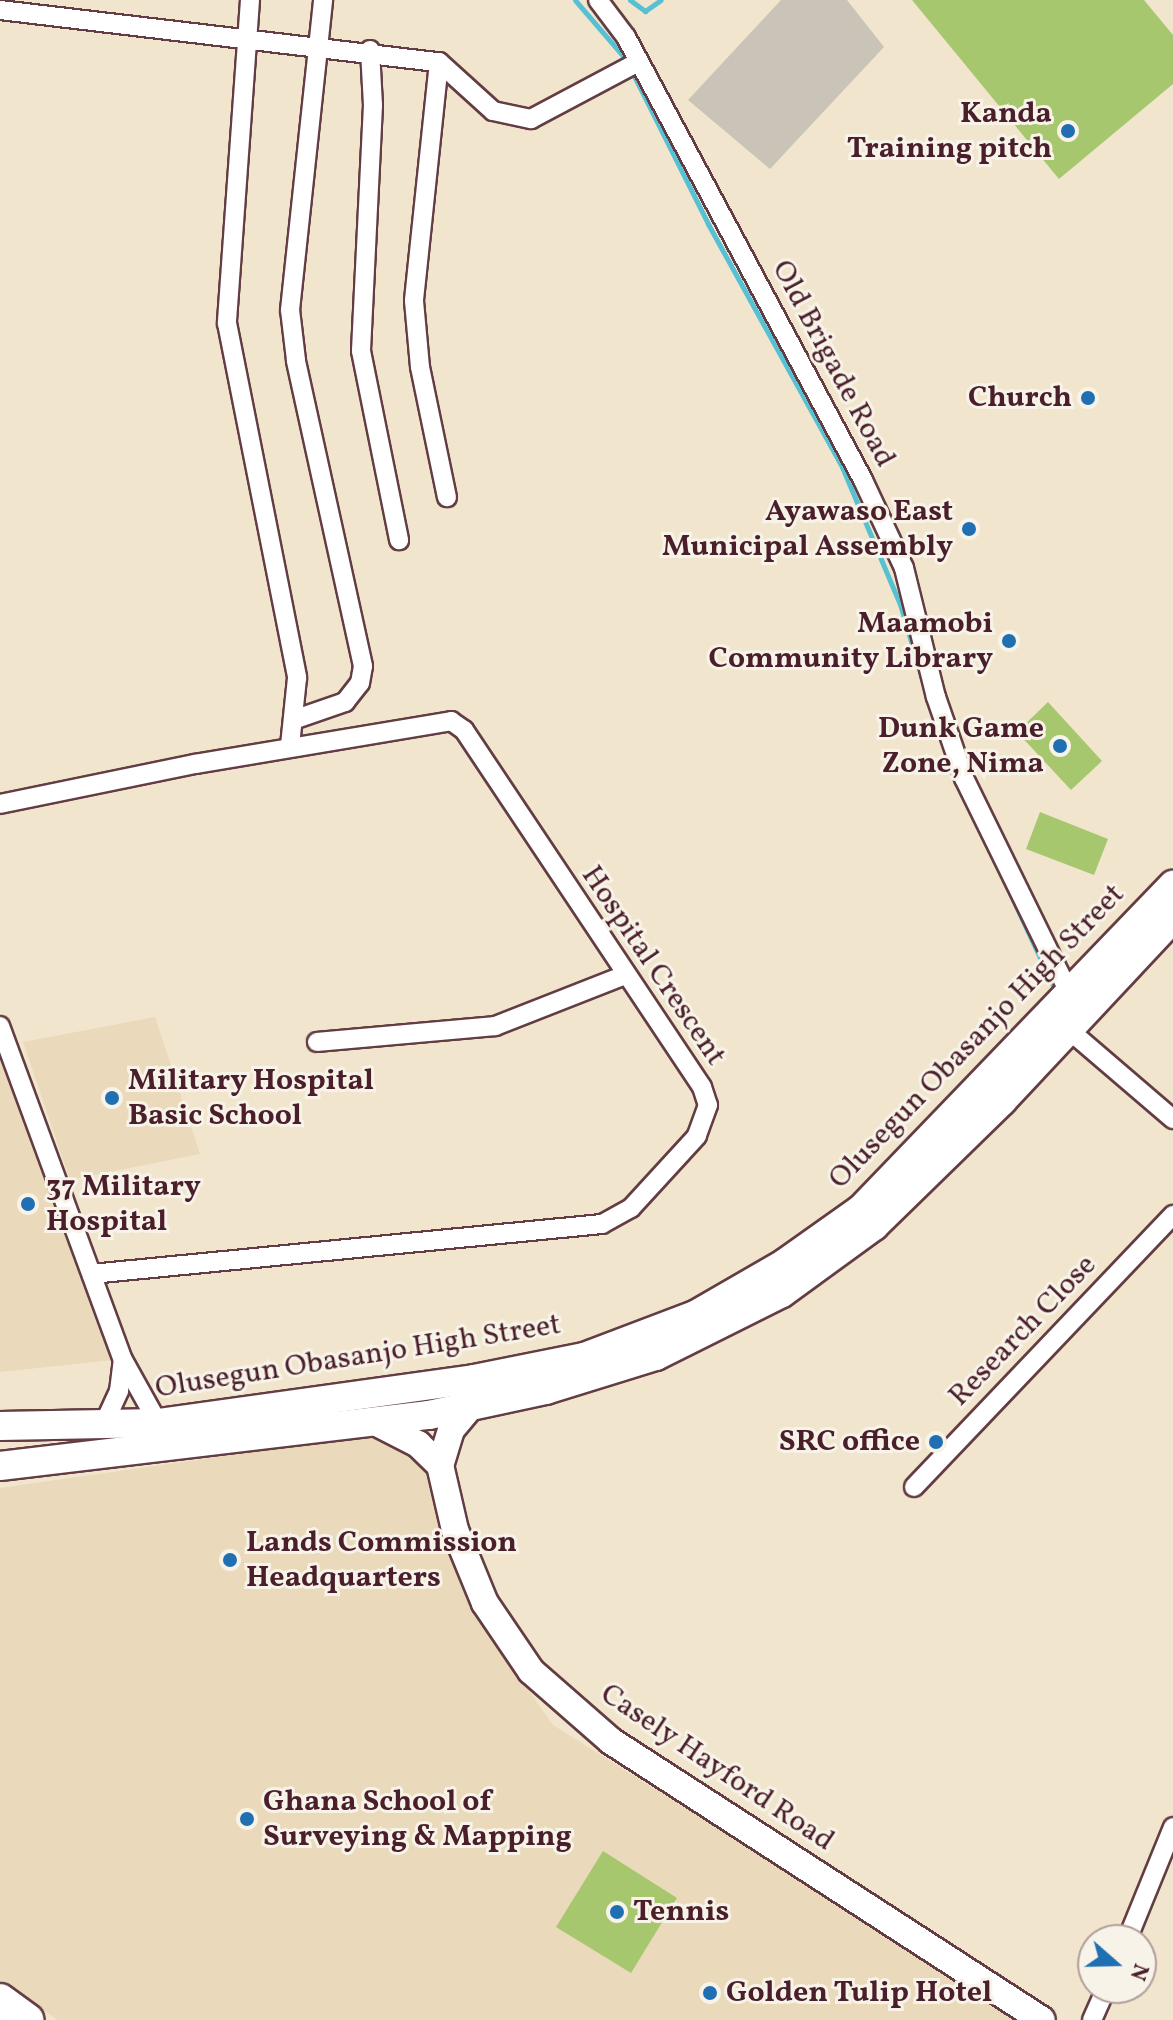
<!DOCTYPE html>
<html>
<head>
<meta charset="utf-8">
<style>
	body { margin:0 }
	#map { position:relative; width:1173px; height:2020px; overflow:hidden; background:#f1e6cd; font-family:Vollkorn,serif }
	div>[style] { position:absolute }
	.built>* { inset:0; background:#ead9ba }
	.industrial>* { inset:0; background:#cac3b8 }
	.green>* { inset:0; background:#a7c76f }
	.stream>* { height:5px; margin:-2.5px; padding:0 2.5px; transform-origin:2.5px; border-radius:2.5px; background:#57c1d3 }
	.roads { filter:drop-shadow(2px 0 #633d43) drop-shadow(-2px 0 #633d43) drop-shadow(0 2px #633d43) drop-shadow(0 -2px #633d43) }
	.street>* { height:18px; margin:-9px; padding:0 9px; transform-origin:9px; border-radius:9px; background:#fff }
	.secondary>* { height:26px; margin:-13px; padding:0 13px; transform-origin:13px; border-radius:13px; background:#fff }
	.primary>* { height:28px; margin:-14px; padding:0 14px; transform-origin:14px; border-radius:14px; background:#fff }
	.highway>* { height:32px; margin:-16px; padding:0 16px; transform-origin:16px; border-radius:16px; background:#fff }
	.dots>* { width:22px; height:22px; translate:-50% -50%; box-sizing:border-box; border:4px solid #f7f3e8; border-radius:50% }
	span { translate:-50% -50%; white-space:nowrap; text-align:center; line-height:1.15; -webkit-text-stroke:6px #f7f3e8; paint-order:stroke }
	.poi-label { font-size:30px; color:#4a1f2b; font-weight:700 }
	.right { translate:-100% -50%; text-align:right }
	.left { translate:0 -50%; text-align:left }
	.street-label { font-size:30px; color:#4a1f2b }
	.north { position:absolute; left:1077px; top:1924px; width:80px; height:80px; box-sizing:border-box; background:#f7f3e8; border:2px solid #b29e9c; border-radius:50%; rotate:110deg; font-size:22px; font-weight:700; line-height:32px; text-align:center; color:#4a1f2b }
	.north::after { content:''; display:block; margin:auto; width:28px; height:36px; background:#1f6fb2; clip-path:polygon(50% 0,100% 100%,50% 72%,0 100%) }
</style>
</head>
<body>
<div id="map">
	<div class="built">
		<div style="clip-path:polygon(155px 1017px,200px 1154px,70px 1180px,23px 1042px)"></div>
		<div style="clip-path:polygon(0 1047px,113px 1360px,0 1372px)"></div>
		<div style="clip-path:polygon(380px 1434px,423px 1462px,458px 1570px,490px 1636px,553px 1725px,1023px 2020px,58px 2020px,0 1981px,0 1488px)"></div>
	</div>
	<div class="industrial">
		<div style="clip-path:polygon(781px 0,847px 0,884px 47px,770px 169px,688px 100px)"></div>
	</div>
	<div class="green">
		<div style="clip-path:polygon(912px 0,1144px 0,1173px 35px,1173px 84px,1059px 179px)"></div>
		<div style="clip-path:polygon(1048px 702px,1102px 761px,1071px 790px,1017px 732px)"></div>
		<div style="clip-path:polygon(1040px 812px,1108px 839px,1094px 875px,1026px 849px)"></div>
		<div style="clip-path:polygon(603px 1851px,677px 1898px,631px 1973px,556px 1927px)"></div>
	</div>
	<div class="stream">
		<div style="left:575px;top:0;width:74px;rotate:49.4deg"></div>
		<div style="left:630px;top:0;width:19px;rotate:36deg"></div>
		<div style="left:645px;top:11px;width:19px;rotate:-35deg"></div>
		<div style="left:633px;top:74px;width:168px;rotate:63.4deg"></div>
		<div style="left:708px;top:224px;width:277px;rotate:61.1deg"></div>
		<div style="left:842px;top:467px;width:149px;rotate:67.1deg"></div>
		<div style="left:900px;top:604px;width:81px;rotate:73.6deg"></div>
		<div style="left:933px;top:714px;width:46px;rotate:71.2deg"></div>
		<div style="left:1002px;top:876px;width:123px;rotate:65.1deg"></div>
	</div>
	<div class="roads">
		<div class="street">
			<div style="left:250px;top:0;width:324px;rotate:94.1deg"></div>
			<div style="left:227px;top:323px;width:362px;rotate:78.8deg"></div>
			<div style="left:297px;top:678px;width:68px;rotate:95.9deg"></div>
			<div style="left:598px;top:0;width:46px;rotate:52.9deg"></div>
			<div style="left:626px;top:37px;width:502px;rotate:61.85deg"></div>
			<div style="left:863px;top:480px;width:97px;rotate:65deg"></div>
			<div style="left:904px;top:568px;width:133px;rotate:76.1deg"></div>
			<div style="left:936px;top:697px;width:86px;rotate:70.9deg"></div>
			<div style="left:964px;top:778px;width:241px;rotate:63.9deg"></div>
			<div style="left:0;top:10px;width:442px;rotate:6.8deg"></div>
			<div style="left:439px;top:62px;width:73px;rotate:42.2deg"></div>
			<div style="left:493px;top:111px;width:39px;rotate:12deg"></div>
			<div style="left:531px;top:119px;width:121px;rotate:-28deg"></div>
			<div style="left:370px;top:50px;width:55px;rotate:86.9deg"></div>
			<div style="left:373px;top:105px;width:246px;rotate:92.8deg"></div>
			<div style="left:361px;top:351px;width:193px;rotate:78.6deg"></div>
			<div style="left:439px;top:62px;width:240px;rotate:96deg"></div>
			<div style="left:414px;top:301px;width:66px;rotate:84.8deg"></div>
			<div style="left:420px;top:367px;width:133px;rotate:78.3deg"></div>
			<div style="left:296px;top:719px;width:52px;rotate:-19.1deg"></div>
			<div style="left:345px;top:702px;width:24px;rotate:-52deg"></div>
			<div style="left:360px;top:683px;width:17px;rotate:-80deg"></div>
			<div style="left:363px;top:666px;width:313px;rotate:-102.4deg"></div>
			<div style="left:296px;top:360px;width:50px;rotate:-96.8deg"></div>
			<div style="left:290px;top:310px;width:312px;rotate:-83.9deg"></div>
			<div style="left:0;top:804px;width:199px;rotate:-11.6deg"></div>
			<div style="left:195px;top:764px;width:260px;rotate:-9.5deg"></div>
			<div style="left:451px;top:721px;width:16px;rotate:35deg"></div>
			<div style="left:464px;top:730px;width:429px;rotate:56.3deg"></div>
			<div style="left:702px;top:1087px;width:19px;rotate:72deg"></div>
			<div style="left:708px;top:1105px;width:33px;rotate:110deg"></div>
			<div style="left:697px;top:1136px;width:98px;rotate:132.5deg"></div>
			<div style="left:631px;top:1208px;width:33px;rotate:151deg"></div>
			<div style="left:602px;top:1224px;width:513px;rotate:174.41deg"></div>
			<div style="left:0;top:1026px;width:356px;rotate:69.8deg"></div>
			<div style="left:123px;top:1360px;width:72px;rotate:60.9deg"></div>
			<div style="left:1069px;top:1030px;width:137px;rotate:40.6deg"></div>
			<div style="left:317px;top:1042px;width:179px;rotate:-5.1deg"></div>
			<div style="left:495px;top:1026px;width:140px;rotate:-21.4deg"></div>
			<div style="left:102px;top:1428px;width:41px;rotate:-65.3deg"></div>
			<div style="left:119px;top:1391px;width:31px;rotate:-83deg"></div>
			<div style="left:914px;top:1487px;width:376px;rotate:-46.4deg"></div>
			<div style="left:1127px;top:1940px;width:122px;rotate:-67.8deg"></div>
			<div style="left:1092px;top:2020px;width:35px;rotate:-66deg"></div>
		</div>
		<div class="secondary">
			<div style="left:471px;top:1406px;width:31px;rotate:130deg"></div>
			<div style="left:451px;top:1430px;width:37px;rotate:107deg"></div>
			<div style="left:440px;top:1465px;width:67px;rotate:77deg"></div>
			<div style="left:455px;top:1530px;width:79px;rotate:67.7deg"></div>
			<div style="left:485px;top:1603px;width:82px;rotate:55.9deg"></div>
			<div style="left:531px;top:1671px;width:106px;rotate:41.2deg"></div>
			<div style="left:611px;top:1741px;width:513px;rotate:32.92deg"></div>
			<div style="left:373px;top:1421px;width:51px;rotate:27.1deg"></div>
			<div style="left:418px;top:1444px;width:30px;rotate:44deg"></div>
		</div>
		<div class="primary">
			<div style="left:0;top:1426px;width:158px;rotate:-1.1deg"></div>
			<div style="left:158px;top:1423px;width:319px;rotate:-7.9deg"></div>
			<div style="left:474px;top:1379px;width:112px;rotate:-11.3deg"></div>
			<div style="left:584px;top:1357px;width:119px;rotate:-20.7deg"></div>
			<div style="left:695px;top:1315px;width:104px;rotate:-30deg"></div>
			<div style="left:785px;top:1263px;width:93px;rotate:-35.4deg"></div>
			<div style="left:861px;top:1209px;width:450px;rotate:-46.1deg"></div>
			<div style="left:0;top:1466px;width:432px;rotate:-6.8deg"></div>
			<div style="left:429px;top:1415px;width:120px;rotate:-12.1deg"></div>
			<div style="left:546px;top:1390px;width:115px;rotate:-17.2deg"></div>
			<div style="left:656px;top:1356px;width:141px;rotate:-26.6deg"></div>
			<div style="left:782px;top:1293px;width:114px;rotate:-36.1deg"></div>
			<div style="left:874px;top:1226px;width:179px;rotate:-44.3deg"></div>
			<div style="left:1002px;top:1101px;width:250px;rotate:-46.9deg"></div>
		</div>
		<div class="highway">
			<div style="left:0;top:2000px;width:34px;rotate:36deg"></div>
		</div>
	</div>
	<div class="dots">
		<div style="left:1068px;top:131px;background:#1f6fb2"></div>
		<div style="left:1088px;top:398px;background:#1f6fb2"></div>
		<div style="left:969px;top:529px;background:#1f6fb2"></div>
		<div style="left:1009px;top:641px;background:#1f6fb2"></div>
		<div style="left:1060px;top:746px;background:#1f6fb2"></div>
		<div style="left:112px;top:1098px;background:#1f6fb2"></div>
		<div style="left:28px;top:1204px;background:#1f6fb2"></div>
		<div style="left:936px;top:1442px;background:#1f6fb2"></div>
		<div style="left:230px;top:1560px;background:#1f6fb2"></div>
		<div style="left:247px;top:1819px;background:#1f6fb2"></div>
		<div style="left:617px;top:1912px;background:#1f6fb2"></div>
		<div style="left:710px;top:1993px;background:#1f6fb2"></div>
	</div>
	<div class="poi-label">
		<span class="right" style="left:1052px;top:131px">Kanda<br>Training pitch</span>
		<span class="right" style="left:1072px;top:398px">Church</span>
		<span class="right" style="left:953px;top:529px">Ayawaso East<br>Municipal Assembly</span>
		<span class="right" style="left:993px;top:641px">Maamobi<br>Community Library</span>
		<span class="right" style="left:1044px;top:746px">Dunk Game<br>Zone, Nima</span>
		<span class="left" style="left:128px;top:1098px">Military Hospital<br>Basic School</span>
		<span class="left" style="left:46px;top:1204px">37 Military<br>Hospital</span>
		<span class="right" style="left:920px;top:1442px">SRC office</span>
		<span class="left" style="left:246px;top:1560px">Lands Commission<br>Headquarters</span>
		<span class="left" style="left:263px;top:1819px">Ghana School of<br>Surveying &amp; Mapping</span>
		<span class="left" style="left:633px;top:1912px">Tennis</span>
		<span class="left" style="left:726px;top:1993px">Golden Tulip Hotel</span>
	</div>
	<div class="street-label">
		<span style="left:833px;top:364px;rotate:62deg">Old Brigade Road</span>
		<span style="left:653px;top:966px;rotate:56deg">Hospital Crescent</span>
		<span style="left:977px;top:1037px;rotate:-46deg">Olusegun Obasanjo High Street</span>
		<span style="left:1023px;top:1331px;rotate:-46deg">Research Close</span>
		<span style="left:358px;top:1357px;rotate:-9deg">Olusegun Obasanjo High Street</span>
		<span style="left:717px;top:1768px;rotate:34deg">Casely Hayford Road</span>
	</div>
	<div class="north">N</div>
</div>
</body>
</html>
